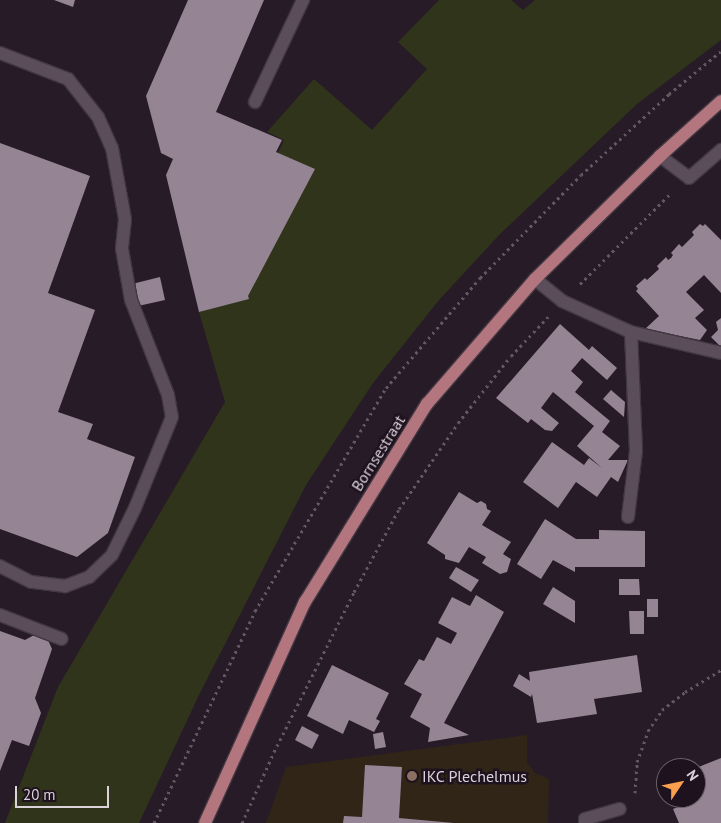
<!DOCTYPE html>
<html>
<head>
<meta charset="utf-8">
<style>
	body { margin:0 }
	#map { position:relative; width:721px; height:823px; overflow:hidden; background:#281b28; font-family:"PT Sans",sans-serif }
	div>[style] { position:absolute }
	.education>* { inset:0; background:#312517 }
	.green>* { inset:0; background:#2f341a }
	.building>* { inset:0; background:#958494 }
	.path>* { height:3px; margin-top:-1.5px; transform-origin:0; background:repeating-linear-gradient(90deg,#635762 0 2.5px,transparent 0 6.5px) }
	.roads { filter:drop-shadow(1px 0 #413740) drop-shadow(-1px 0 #413740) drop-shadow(0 1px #413740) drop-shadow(0 -1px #413740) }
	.service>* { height:12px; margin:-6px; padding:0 6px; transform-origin:6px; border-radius:6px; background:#5c4d5b }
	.minor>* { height:12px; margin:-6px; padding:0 6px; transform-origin:6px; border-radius:6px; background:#5c4d5b }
	.primary>* { height:12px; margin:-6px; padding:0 6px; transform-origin:6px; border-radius:6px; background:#b4767e }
	.dots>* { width:14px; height:14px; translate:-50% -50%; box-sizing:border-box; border:2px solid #1e121e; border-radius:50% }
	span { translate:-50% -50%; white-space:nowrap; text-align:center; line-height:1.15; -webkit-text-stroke:5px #1e121e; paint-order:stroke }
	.street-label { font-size:16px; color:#dbd2da }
	.poi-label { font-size:16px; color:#dbd2da }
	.left { translate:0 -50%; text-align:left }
	.north { position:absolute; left:656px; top:758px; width:50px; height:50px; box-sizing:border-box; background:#1e121e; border:1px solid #6a5f69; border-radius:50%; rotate:56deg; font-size:14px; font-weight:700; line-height:20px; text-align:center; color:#dbd2da }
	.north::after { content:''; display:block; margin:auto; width:18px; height:22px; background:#fa9f4e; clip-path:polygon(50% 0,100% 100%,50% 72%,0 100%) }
	.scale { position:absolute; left:15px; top:786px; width:94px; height:22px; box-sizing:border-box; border:2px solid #dbd2da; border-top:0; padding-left:6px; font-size:15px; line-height:18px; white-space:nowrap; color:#dbd2da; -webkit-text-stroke:4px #1e121e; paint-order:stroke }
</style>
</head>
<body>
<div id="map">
	<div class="education">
		<div style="clip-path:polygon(527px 735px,527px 762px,535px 773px,549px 779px,548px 823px,266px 823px,286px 767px)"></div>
	</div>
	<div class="green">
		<div style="clip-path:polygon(439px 0,511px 0,523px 10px,535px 0,721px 0,721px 40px,637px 104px,500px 234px,439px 300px,373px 383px,306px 485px,199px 695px,139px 823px,5px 823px,58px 687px,225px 402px,199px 312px,247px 296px,278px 153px,284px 140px,267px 132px,314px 79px,372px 130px,427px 69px,398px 42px)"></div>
	</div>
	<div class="building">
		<div style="clip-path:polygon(54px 0,75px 0,73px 7px)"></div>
		<div style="clip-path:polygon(188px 0,264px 0,216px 112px,282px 140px,276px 152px,315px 169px,248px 296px,249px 299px,199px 312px,166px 175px,173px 159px,161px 153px,146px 96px)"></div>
		<div style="clip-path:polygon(0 143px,90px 176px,48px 293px,95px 310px,58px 412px,93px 424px,87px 439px,135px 457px,108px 533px,77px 557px,0 529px)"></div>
		<div style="clip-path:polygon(700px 224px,703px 226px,705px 224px,721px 240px,721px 293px,704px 275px,686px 292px,704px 310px,695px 318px,707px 330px,700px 340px,645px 329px,659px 316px,636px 291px,638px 289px,636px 286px,645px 278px,647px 280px,659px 269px,657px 266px,666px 257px,668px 260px,671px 258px,673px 255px,671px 253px,679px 244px,682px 247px,694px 235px,692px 232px)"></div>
		<div style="clip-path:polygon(160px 277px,165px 300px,138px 306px,132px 284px)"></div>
		<div style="clip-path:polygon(721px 318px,721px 347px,711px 337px,718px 330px,716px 322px)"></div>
		<div style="clip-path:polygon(560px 324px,589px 350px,592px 346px,617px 368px,607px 380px,582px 358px,571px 371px,583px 382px,575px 392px,610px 421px,602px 432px,620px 446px,608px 460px,628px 460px,618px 482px,611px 477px,597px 497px,576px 482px,558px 508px,523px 482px,552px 442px,584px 465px,589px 458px,602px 468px,577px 446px,594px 426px,553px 392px,541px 408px,559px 423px,552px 431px,545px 430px,531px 419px,528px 423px,496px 398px)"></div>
		<div style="clip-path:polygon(611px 390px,625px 402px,624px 417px,603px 399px)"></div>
		<div style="clip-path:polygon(459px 492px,477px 503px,481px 501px,486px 504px,487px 509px,491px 511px,482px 525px,511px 542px,503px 554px,511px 559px,507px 572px,500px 574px,482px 563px,486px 557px,469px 547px,459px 563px,445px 559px,445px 555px,427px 543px)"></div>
		<div style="clip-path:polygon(545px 519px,576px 539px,599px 539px,599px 530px,645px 531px,645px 567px,575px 567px,575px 572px,553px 560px,541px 579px,517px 564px)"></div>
		<div style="clip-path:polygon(456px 567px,479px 580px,471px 592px,449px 578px)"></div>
		<div style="clip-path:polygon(619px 579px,639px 579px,640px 595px,619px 595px)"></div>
		<div style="clip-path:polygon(553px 587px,575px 601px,575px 623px,543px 604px)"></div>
		<div style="clip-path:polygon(476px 595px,504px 612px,444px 723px,469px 735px,428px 742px,430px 728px,410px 717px,422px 694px,404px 684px,419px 659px,424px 661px,437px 637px,451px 644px,457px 633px,438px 623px,452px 597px,470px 606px)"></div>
		<div style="clip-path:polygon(647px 599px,658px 599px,658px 617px,647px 617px)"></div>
		<div style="clip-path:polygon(629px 611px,644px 611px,644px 634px,630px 634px)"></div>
		<div style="clip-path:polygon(0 631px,25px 640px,34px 635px,48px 640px,52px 649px,35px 698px,41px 713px,29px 746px,12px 740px,0 771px)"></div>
		<div style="clip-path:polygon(637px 655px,642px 692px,594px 699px,597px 714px,537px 723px,532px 694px,531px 697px,513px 686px,519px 674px,530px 681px,529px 672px)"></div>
		<div style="clip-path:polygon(332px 665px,389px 693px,376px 719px,380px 721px,374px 732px,349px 720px,343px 734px,307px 716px)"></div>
		<div style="clip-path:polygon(302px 726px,319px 735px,312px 749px,295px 740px)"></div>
		<div style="clip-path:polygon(383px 732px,386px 747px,375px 749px,373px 734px)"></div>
		<div style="clip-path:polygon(721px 758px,721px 823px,679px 823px,673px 809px,696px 800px,696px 768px)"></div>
		<div style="clip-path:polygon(365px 765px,402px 767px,399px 818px,454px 823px,343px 823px,344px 816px,362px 817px)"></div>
	</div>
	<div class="path">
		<div style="left:580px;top:284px;width:129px;rotate:-45deg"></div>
		<div style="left:635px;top:793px;width:31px;rotate:-86deg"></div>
		<div style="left:637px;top:762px;width:33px;rotate:-70deg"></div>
		<div style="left:648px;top:731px;width:25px;rotate:-56deg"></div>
		<div style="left:662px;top:710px;width:29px;rotate:-38deg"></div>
		<div style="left:685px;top:692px;width:42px;rotate:-31.4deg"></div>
		<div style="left:154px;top:823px;width:235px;rotate:-64.5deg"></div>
		<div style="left:255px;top:611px;width:259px;rotate:-59.6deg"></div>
		<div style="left:386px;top:388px;width:145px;rotate:-49.5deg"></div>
		<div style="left:480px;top:278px;width:144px;rotate:-45.6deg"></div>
		<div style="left:581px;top:175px;width:120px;rotate:-42.6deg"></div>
		<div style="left:669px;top:94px;width:67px;rotate:-39.6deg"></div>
		<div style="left:242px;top:823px;width:78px;rotate:-65.7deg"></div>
		<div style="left:274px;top:752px;width:179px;rotate:-63.4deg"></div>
		<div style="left:354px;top:592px;width:94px;rotate:-61.5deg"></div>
		<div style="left:399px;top:509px;width:104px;rotate:-55.5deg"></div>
		<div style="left:458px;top:423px;width:85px;rotate:-51.7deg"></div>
		<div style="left:511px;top:356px;width:54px;rotate:-46.5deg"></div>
	</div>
	<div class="roads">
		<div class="service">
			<div style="left:0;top:53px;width:73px;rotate:20.9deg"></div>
			<div style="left:68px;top:79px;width:48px;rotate:51.7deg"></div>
			<div style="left:98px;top:117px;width:34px;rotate:66deg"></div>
			<div style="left:112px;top:148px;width:72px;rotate:79.6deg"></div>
			<div style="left:125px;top:219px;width:30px;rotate:96deg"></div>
			<div style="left:122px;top:249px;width:52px;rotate:80deg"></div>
			<div style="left:131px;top:300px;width:102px;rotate:68.7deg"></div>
			<div style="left:168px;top:395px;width:22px;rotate:80deg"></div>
			<div style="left:172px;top:417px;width:98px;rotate:112.1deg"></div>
			<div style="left:135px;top:508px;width:52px;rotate:116.1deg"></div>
			<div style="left:112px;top:555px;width:32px;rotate:136deg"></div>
			<div style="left:89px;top:577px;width:26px;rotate:159deg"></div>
			<div style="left:65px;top:586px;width:34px;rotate:-173deg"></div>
			<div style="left:31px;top:582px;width:35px;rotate:-153deg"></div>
			<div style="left:255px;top:102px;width:113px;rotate:-64.8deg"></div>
			<div style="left:535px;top:279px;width:35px;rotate:39deg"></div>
			<div style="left:562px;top:301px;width:76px;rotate:24.2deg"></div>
			<div style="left:631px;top:332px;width:92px;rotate:13.1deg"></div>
			<div style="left:628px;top:517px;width:66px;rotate:-83.1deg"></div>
			<div style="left:636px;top:451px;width:119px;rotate:-92.4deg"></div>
			<div style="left:0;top:615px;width:66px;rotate:21.2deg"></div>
			<div style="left:585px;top:823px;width:4px;rotate:-90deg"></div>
			<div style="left:585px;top:819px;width:36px;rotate:-16deg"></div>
		</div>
		<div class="minor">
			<div style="left:660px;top:156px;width:36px;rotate:37deg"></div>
			<div style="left:689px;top:178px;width:43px;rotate:-41.2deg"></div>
		</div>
		<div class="primary">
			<div style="left:205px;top:823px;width:243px;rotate:-65.7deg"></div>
			<div style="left:305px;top:602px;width:233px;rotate:-58.4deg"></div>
			<div style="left:427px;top:404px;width:165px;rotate:-49.2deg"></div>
			<div style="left:535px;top:279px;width:175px;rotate:-44.5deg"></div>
			<div style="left:660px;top:156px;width:82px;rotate:-42deg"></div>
		</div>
	</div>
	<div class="dots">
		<div style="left:412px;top:776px;background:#8d6e63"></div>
	</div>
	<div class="street-label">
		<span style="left:378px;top:453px;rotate:-58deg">Bornsestraat</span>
	</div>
	<div class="poi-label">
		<span class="left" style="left:422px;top:776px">IKC Plechelmus</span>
	</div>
	<div class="north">N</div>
	<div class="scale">20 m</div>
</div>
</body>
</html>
